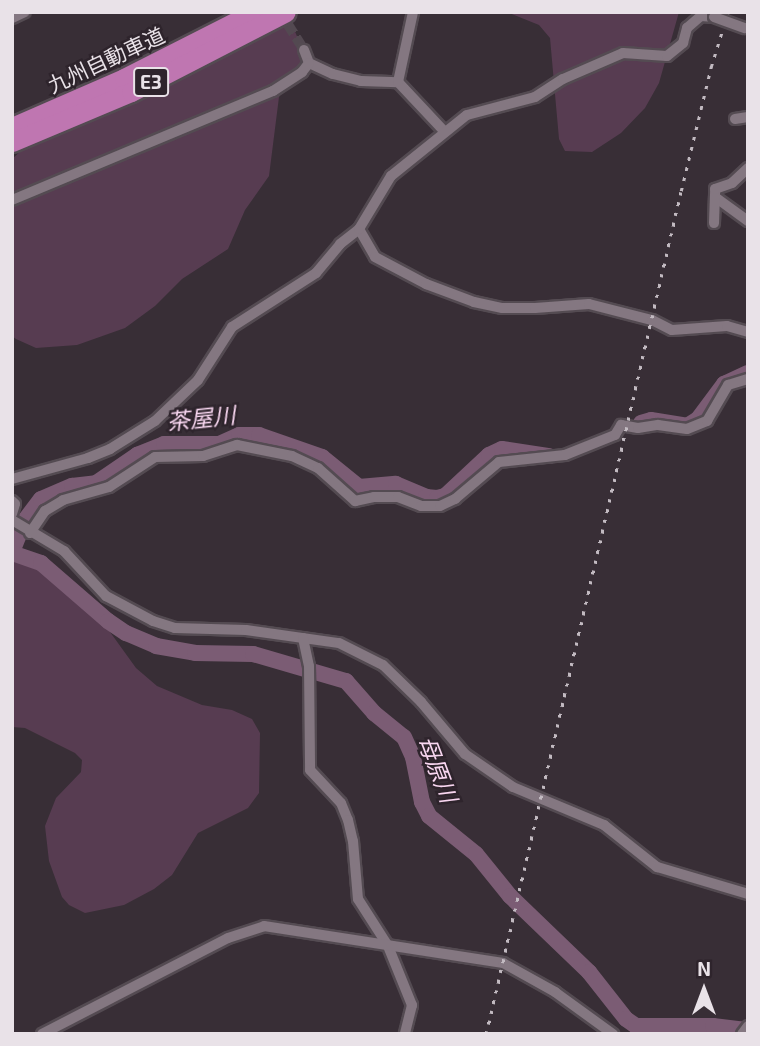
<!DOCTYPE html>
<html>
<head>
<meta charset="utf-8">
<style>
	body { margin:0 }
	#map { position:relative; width:760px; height:1046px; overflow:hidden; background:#382e36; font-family:"Exo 2","Noto Sans JP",sans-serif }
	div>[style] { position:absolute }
	.green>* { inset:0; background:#573c51 }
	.river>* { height:16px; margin:-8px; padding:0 8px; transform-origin:8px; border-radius:8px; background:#7b5c74 }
	.minor-tunnel>* { height:10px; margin-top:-5px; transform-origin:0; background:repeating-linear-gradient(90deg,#534951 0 10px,transparent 0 15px) }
	.roads { filter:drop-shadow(2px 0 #544b52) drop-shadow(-2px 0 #544b52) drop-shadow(0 2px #544b52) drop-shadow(0 -2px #544b52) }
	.minor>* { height:10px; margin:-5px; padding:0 5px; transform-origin:5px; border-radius:5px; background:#847781 }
	.motorway>* { height:19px; margin:-9.5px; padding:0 9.5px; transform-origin:9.5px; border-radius:9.5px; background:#bf76b1 }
	.rail>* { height:2.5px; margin-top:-1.25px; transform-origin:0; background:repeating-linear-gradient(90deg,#c2bac1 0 3.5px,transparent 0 10.5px) }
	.bridges { filter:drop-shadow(2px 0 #544b52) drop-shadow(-2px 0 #544b52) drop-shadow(0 2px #544b52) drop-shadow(0 -2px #544b52) }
	.minor-bridge>* { height:10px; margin:-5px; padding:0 5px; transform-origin:5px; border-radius:5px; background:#847781 }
	span { translate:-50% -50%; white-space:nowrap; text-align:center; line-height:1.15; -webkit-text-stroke:5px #2e242c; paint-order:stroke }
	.shield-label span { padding:2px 5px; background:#2e242c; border:2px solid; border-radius:5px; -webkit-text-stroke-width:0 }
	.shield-label { font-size:19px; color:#e9e2e8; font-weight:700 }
	.street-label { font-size:21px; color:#e9e2e8 }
	.water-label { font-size:23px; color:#f9d7f1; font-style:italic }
	.frame { position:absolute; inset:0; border:14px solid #e9e2e8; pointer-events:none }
	.north { position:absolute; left:669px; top:955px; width:70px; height:70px; -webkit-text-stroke:5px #2e242c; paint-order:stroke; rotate:0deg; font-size:19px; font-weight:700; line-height:28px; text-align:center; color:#e9e2e8 }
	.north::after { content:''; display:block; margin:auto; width:24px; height:32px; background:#e9e2e8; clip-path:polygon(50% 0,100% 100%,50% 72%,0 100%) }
</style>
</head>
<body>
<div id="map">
	<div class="green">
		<div style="clip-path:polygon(256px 12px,287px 12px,303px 51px,304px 66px,298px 82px,284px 90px,279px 97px,269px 176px,245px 210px,228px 249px,182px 279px,155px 306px,125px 328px,77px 345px,36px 348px,16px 339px,12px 336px,12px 159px,52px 123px)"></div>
		<div style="clip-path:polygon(507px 12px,679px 12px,659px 83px,645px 108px,621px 133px,592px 152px,565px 151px,559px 139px,550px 38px,539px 25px)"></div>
		<div style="clip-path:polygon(19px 558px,46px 568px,92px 607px,136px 668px,157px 686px,202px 705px,232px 710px,252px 719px,260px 733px,259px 793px,248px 808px,198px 833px,172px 875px,154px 889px,124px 905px,85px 913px,69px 905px,62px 897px,49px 861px,45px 826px,56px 798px,81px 772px,82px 760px,75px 753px,25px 728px,12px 727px,12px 559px)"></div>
	</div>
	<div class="river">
		<div style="left:641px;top:423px;width:10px;rotate:-17deg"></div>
		<div style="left:651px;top:420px;width:36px;rotate:9deg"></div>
		<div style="left:687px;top:426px;width:13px;rotate:-32deg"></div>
		<div style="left:698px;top:419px;width:44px;rotate:-53.4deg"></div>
		<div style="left:724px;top:384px;width:26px;rotate:-25deg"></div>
		<div style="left:12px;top:552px;width:35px;rotate:-68deg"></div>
		<div style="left:25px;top:520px;width:26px;rotate:-53deg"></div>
		<div style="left:41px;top:499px;width:34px;rotate:-23deg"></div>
		<div style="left:72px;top:486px;width:24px;rotate:-7deg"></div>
		<div style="left:96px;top:483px;width:50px;rotate:-34.3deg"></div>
		<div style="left:137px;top:455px;width:29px;rotate:-22deg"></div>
		<div style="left:164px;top:444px;width:55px"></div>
		<div style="left:219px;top:444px;width:22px;rotate:-24deg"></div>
		<div style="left:239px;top:435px;width:20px"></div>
		<div style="left:259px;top:435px;width:67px;rotate:19.2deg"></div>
		<div style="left:322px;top:457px;width:48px;rotate:39deg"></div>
		<div style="left:359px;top:487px;width:37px;rotate:-5deg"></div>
		<div style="left:396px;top:484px;width:33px;rotate:23deg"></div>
		<div style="left:426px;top:497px;width:11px;rotate:5deg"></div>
		<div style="left:437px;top:498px;width:8px;rotate:-14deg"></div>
		<div style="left:445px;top:496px;width:60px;rotate:-43deg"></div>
		<div style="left:489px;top:455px;width:14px;rotate:-25deg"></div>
		<div style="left:502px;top:449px;width:48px;rotate:8.5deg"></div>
		<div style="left:12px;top:553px;width:31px;rotate:19deg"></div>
		<div style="left:41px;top:563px;width:89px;rotate:40.9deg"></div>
		<div style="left:108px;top:621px;width:22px;rotate:34deg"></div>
		<div style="left:126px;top:633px;width:33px;rotate:23deg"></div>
		<div style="left:156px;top:646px;width:40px;rotate:10deg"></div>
		<div style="left:195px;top:653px;width:58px;rotate:1deg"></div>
		<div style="left:253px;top:654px;width:97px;rotate:16.2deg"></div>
		<div style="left:346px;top:681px;width:43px;rotate:48.8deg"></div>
		<div style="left:374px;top:713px;width:38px;rotate:39deg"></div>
		<div style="left:404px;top:737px;width:22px;rotate:66deg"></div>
		<div style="left:413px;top:757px;width:46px;rotate:78.7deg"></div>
		<div style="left:422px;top:802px;width:16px;rotate:63deg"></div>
		<div style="left:429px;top:816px;width:60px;rotate:39deg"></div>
		<div style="left:476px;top:854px;width:54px;rotate:51deg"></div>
		<div style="left:510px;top:896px;width:110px;rotate:43.9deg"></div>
		<div style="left:589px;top:972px;width:60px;rotate:51.8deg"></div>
		<div style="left:626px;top:1019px;width:12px;rotate:35deg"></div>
		<div style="left:636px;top:1026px;width:77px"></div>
		<div style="left:713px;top:1026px;width:35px;rotate:7deg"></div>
	</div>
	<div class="minor-tunnel">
		<div style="left:280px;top:12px;width:45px;rotate:57.7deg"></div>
	</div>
	<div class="roads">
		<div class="minor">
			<div style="left:12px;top:18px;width:14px;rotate:-25deg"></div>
			<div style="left:304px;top:50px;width:14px;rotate:69deg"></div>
			<div style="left:309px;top:63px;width:26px;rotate:25deg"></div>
			<div style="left:333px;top:74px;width:29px;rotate:14deg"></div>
			<div style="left:361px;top:81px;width:37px;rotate:2deg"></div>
			<div style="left:398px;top:82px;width:67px;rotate:46.8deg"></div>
			<div style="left:398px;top:82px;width:72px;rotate:-77.9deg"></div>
			<div style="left:735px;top:119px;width:13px;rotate:-9deg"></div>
			<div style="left:715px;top:197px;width:41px;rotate:36deg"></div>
			<div style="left:12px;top:200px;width:283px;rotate:-22.7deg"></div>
			<div style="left:273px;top:91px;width:35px;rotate:-33deg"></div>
			<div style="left:302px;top:72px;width:11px;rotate:-52deg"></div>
			<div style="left:714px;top:223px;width:34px;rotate:-88deg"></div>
			<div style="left:715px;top:189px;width:18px;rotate:-19deg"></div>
			<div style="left:732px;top:183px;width:22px;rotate:-43deg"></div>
			<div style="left:359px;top:229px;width:32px;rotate:60deg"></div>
			<div style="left:375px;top:257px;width:58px;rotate:27.9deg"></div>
			<div style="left:426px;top:284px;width:51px;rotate:20.6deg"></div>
			<div style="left:474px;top:302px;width:29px;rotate:12deg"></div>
			<div style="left:502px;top:308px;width:33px"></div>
			<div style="left:535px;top:308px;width:54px;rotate:-4.2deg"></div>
			<div style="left:589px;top:304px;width:65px;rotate:14.3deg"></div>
			<div style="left:652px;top:320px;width:22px;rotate:27deg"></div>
			<div style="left:672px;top:330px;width:55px;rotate:-4.2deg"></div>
			<div style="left:727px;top:326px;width:22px;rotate:16deg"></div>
			<div style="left:12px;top:479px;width:79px;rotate:-15.4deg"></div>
			<div style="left:88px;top:458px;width:24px;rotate:-22deg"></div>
			<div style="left:110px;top:449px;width:53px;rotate:-31.9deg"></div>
			<div style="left:155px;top:421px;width:59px;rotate:-43.6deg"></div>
			<div style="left:198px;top:380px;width:63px;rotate:-57.3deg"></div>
			<div style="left:232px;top:327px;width:100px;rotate:-32.7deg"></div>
			<div style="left:316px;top:273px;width:38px;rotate:-50deg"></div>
			<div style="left:340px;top:244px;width:24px;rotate:-38deg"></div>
			<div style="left:359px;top:229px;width:62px;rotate:-58.9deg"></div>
			<div style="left:391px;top:176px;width:97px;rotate:-38.8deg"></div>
			<div style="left:467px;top:115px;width:70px;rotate:-14.8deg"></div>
			<div style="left:535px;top:97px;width:33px;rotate:-33deg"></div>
			<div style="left:563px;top:79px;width:65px;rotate:-23.4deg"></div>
			<div style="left:623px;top:53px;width:44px;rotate:3.9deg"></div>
			<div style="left:667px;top:56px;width:21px;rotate:-39deg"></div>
			<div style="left:683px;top:43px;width:16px;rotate:-75deg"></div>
			<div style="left:687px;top:28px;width:18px;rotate:-41deg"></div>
			<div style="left:701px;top:16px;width:13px;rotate:4deg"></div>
			<div style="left:12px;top:501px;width:4px;rotate:45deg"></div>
			<div style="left:15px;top:504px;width:10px;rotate:107deg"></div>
			<div style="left:12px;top:520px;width:61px;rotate:30.8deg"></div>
			<div style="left:64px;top:551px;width:62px;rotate:47deg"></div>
			<div style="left:106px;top:596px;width:53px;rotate:28deg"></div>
			<div style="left:153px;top:621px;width:23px;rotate:18deg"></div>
			<div style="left:175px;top:628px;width:71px;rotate:1.6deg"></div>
			<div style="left:246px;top:630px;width:94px;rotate:8deg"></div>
			<div style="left:339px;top:643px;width:49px;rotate:26.6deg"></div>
			<div style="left:383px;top:665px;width:53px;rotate:44.2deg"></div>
			<div style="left:421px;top:702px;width:68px;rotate:49.8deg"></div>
			<div style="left:465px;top:754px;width:58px;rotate:34.5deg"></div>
			<div style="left:513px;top:787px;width:99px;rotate:22.7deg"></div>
			<div style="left:604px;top:825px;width:68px;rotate:38.4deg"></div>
			<div style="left:657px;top:867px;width:95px;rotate:16.5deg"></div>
			<div style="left:30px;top:533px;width:27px;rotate:-56deg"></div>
			<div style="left:45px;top:511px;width:21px;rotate:-31deg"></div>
			<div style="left:63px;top:500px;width:48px;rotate:-15.8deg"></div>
			<div style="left:109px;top:487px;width:55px;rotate:-33.1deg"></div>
			<div style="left:155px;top:457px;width:48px;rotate:-1.2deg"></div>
			<div style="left:203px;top:456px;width:36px;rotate:-18deg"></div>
			<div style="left:237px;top:445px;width:56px;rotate:11.3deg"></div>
			<div style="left:292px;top:456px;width:29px;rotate:25deg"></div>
			<div style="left:318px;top:468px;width:50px;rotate:41.7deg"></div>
			<div style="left:355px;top:501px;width:19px;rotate:-12deg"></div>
			<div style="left:374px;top:497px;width:24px"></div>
			<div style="left:398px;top:497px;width:25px;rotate:21deg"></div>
			<div style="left:421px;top:506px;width:19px"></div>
			<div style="left:440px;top:506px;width:17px;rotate:-25deg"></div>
			<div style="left:455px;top:499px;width:57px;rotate:-40.1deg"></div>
			<div style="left:499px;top:462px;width:66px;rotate:-6.1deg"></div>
			<div style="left:565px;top:455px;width:54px;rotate:-21.8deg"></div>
			<div style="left:615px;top:435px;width:12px;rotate:-59deg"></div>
			<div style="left:621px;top:425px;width:17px;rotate:10deg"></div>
			<div style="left:638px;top:428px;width:20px;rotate:-9deg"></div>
			<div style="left:658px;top:425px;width:29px;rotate:8deg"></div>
			<div style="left:687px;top:429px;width:22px;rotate:-22deg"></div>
			<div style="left:707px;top:421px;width:42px;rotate:-59.7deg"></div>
			<div style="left:728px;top:385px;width:21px;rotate:-17deg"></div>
			<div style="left:303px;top:638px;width:29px;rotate:78deg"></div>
			<div style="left:309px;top:666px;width:104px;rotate:89.4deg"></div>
			<div style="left:310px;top:770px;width:45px;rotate:46.8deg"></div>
			<div style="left:341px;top:803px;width:18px;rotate:68deg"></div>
			<div style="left:348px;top:820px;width:22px;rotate:77deg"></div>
			<div style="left:353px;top:841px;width:58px;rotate:85.1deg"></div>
			<div style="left:358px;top:899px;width:56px;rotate:57.4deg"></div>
			<div style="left:388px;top:946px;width:64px;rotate:67.9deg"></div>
			<div style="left:412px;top:1005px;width:30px;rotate:104deg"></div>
			<div style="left:42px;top:1034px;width:209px;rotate:-27.3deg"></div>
			<div style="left:228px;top:938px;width:38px;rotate:-18deg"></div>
			<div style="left:264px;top:926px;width:242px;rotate:8.8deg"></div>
			<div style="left:503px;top:963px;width:60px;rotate:29.1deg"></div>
			<div style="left:555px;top:992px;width:72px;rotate:35.9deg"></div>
			<div style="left:742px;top:1034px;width:10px;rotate:-53deg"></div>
		</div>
		<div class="motorway">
			<div style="left:12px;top:127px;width:122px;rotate:-23.6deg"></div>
			<div style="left:124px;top:78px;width:146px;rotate:-26.9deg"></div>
			<div style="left:12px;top:142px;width:129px;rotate:-22.8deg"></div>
			<div style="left:131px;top:92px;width:174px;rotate:-27.3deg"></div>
		</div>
	</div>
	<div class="rail">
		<div style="left:486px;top:1034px;width:865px;rotate:-76.98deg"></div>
		<div style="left:681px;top:191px;width:128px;rotate:-76.4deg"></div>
		<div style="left:711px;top:67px;width:58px;rotate:-72.8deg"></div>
	</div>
	<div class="bridges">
		<div class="minor-bridge">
			<div style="left:714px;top:17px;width:33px;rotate:20deg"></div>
		</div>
	</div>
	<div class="shield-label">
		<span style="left:151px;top:82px">E3</span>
	</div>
	<div class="street-label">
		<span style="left:106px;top:60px;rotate:-25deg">九州自動車道</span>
	</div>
	<div class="water-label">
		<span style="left:201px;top:418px;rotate:-6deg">茶屋川</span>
		<span style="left:438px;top:769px;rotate:69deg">母原川</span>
	</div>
	<div class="frame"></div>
	<div class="north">N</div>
</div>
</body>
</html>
